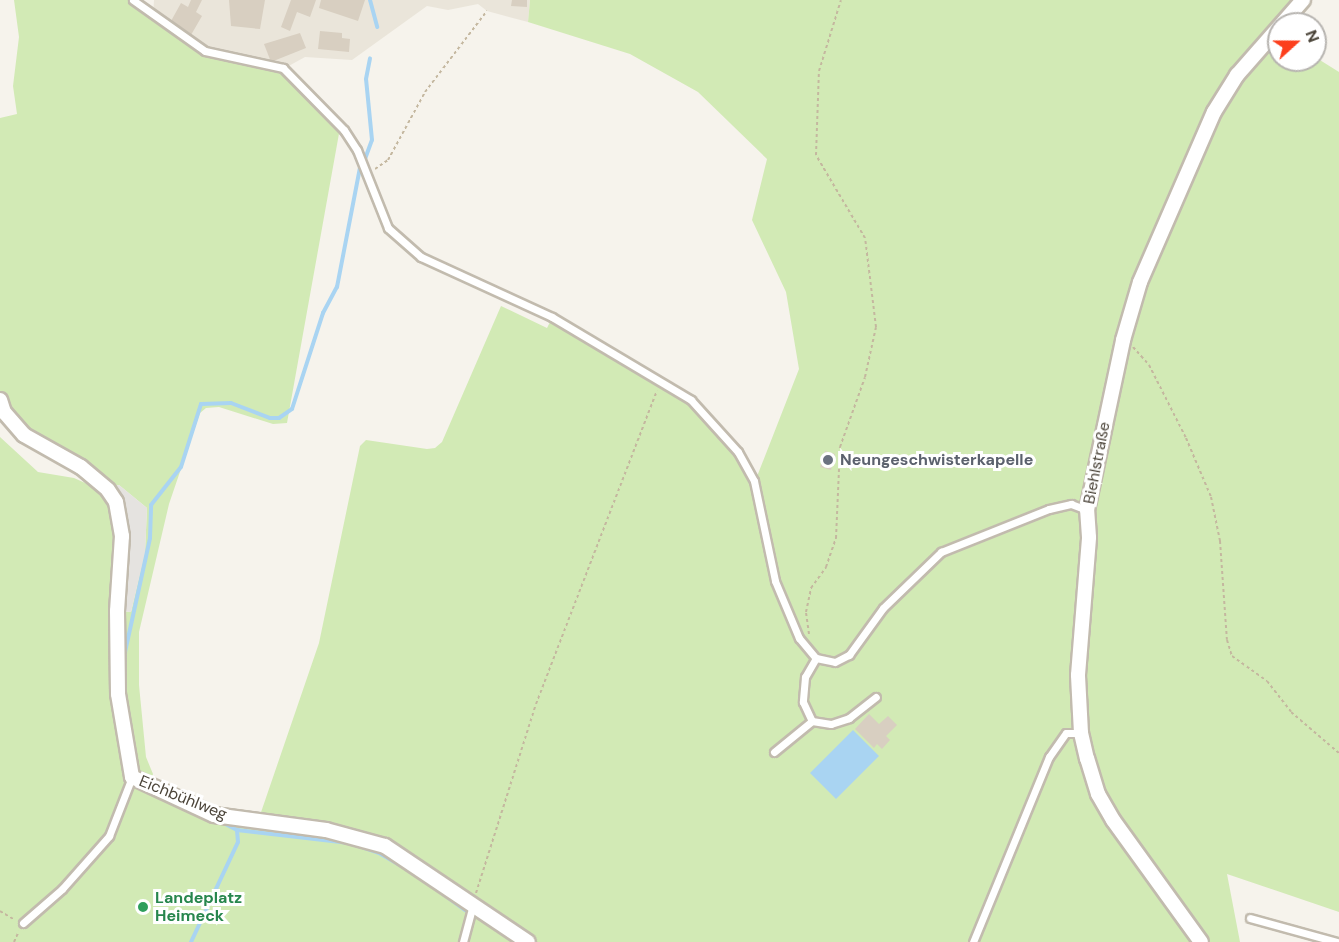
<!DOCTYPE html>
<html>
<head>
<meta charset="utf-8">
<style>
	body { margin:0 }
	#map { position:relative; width:1339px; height:942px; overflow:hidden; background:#f6f3ec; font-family:"DM Sans",sans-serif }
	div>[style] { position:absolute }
	.residential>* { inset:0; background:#eae5da }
	.green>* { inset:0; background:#d2eab5 }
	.parking>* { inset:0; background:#e5e3e0 }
	.water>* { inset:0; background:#a9d4f2 }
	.stream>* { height:4px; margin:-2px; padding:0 2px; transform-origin:2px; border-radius:2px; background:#a9d4f2 }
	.building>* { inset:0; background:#d8cfc1 }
	.path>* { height:2px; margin-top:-1px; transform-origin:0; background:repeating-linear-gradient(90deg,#c4b79f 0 3px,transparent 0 6px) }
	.roads { filter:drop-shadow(2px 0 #c2bbae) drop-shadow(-2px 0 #c2bbae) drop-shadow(0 2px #c2bbae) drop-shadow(0 -2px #c2bbae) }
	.service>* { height:7px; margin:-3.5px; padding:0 3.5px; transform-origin:3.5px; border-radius:3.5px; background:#fff }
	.minor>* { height:14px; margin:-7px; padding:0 7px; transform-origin:7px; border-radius:7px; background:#fff }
	.dots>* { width:16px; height:16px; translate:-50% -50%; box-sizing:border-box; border:3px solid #fff; border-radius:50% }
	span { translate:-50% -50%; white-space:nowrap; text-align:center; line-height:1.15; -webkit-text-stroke:6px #fff; paint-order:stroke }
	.worship-label { font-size:16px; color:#5b616d; font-weight:700 }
	.left { translate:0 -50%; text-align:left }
	.street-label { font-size:16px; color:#4b4439 }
	.leisure-label { font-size:16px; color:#27864d; font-weight:700 }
	.north { position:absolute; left:1267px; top:12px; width:60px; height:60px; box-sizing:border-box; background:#fff; border:2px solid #b7b4b0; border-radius:50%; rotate:69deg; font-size:16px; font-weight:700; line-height:24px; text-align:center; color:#4b4439 }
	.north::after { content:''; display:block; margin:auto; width:21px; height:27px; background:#fc3f1d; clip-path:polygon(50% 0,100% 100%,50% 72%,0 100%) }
</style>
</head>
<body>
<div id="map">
	<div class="residential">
		<div style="clip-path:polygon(154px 0,530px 0,528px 22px,487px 11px,478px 4px,448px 10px,427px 6px,352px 60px,305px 57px,285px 68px,204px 52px,153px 16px)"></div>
	</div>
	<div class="green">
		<div style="clip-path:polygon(evenodd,14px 0,139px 0,139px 6px,204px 52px,282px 69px,340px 128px,287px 423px,273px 424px,219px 407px,206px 408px,200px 413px,169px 504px,139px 632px,139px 685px,146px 757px,153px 774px,151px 783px,214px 813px,258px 821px,319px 643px,360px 446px,366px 440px,427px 449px,435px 448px,442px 442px,501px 306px,547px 328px,552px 318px,690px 402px,718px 430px,736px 453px,752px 484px,773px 582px,798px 639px,812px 659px,805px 677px,818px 657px,801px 637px,777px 581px,756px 479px,799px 369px,786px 292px,752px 220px,767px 159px,698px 92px,630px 54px,528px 22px,530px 0,1303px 0,1273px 31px,1279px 35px,1279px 60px,1315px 60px,1315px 57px,1339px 72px,1339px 912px,1227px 874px,1240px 942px,1205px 942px,1117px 817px,1103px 792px,1086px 734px,1082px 675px,1092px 508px,1071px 502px,1021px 515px,939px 551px,882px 607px,848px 654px,884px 609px,942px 554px,1022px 519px,1072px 506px,1087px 510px,1074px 678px,1076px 736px,1083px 762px,1094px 797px,1109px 823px,1196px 942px,466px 942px,474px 909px,505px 924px,472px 900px,461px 942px,0 942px,0 437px,38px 472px,74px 478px,101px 490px,74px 469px,24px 442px,0 415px,0 118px,17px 114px,13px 86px,19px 37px,14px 0,119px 485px,147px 508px,145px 552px,131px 612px,121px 611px,123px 514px,111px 487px,119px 485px)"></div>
	</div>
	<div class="parking">
		<div style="clip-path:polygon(119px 485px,147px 508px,145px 553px,131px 612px,121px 611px,122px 536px,111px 487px)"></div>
	</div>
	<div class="water">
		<div style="clip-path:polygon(853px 730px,879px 756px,836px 799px,810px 773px)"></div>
	</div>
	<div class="stream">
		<div style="left:370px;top:0;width:28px;rotate:75deg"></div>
		<div style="left:365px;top:159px;width:20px;rotate:-70deg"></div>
		<div style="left:372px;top:140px;width:61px;rotate:-95.6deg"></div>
		<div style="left:366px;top:79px;width:21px;rotate:-79deg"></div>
		<div style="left:124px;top:683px;width:31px;rotate:-88deg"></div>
		<div style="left:125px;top:652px;width:117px;rotate:-77.6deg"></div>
		<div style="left:150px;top:538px;width:33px;rotate:-88deg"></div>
		<div style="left:151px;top:505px;width:48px;rotate:-51.7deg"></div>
		<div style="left:181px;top:467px;width:66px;rotate:-72.4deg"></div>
		<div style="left:201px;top:404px;width:30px;rotate:-2deg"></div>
		<div style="left:231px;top:403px;width:42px;rotate:21deg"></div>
		<div style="left:270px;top:418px;width:9px"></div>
		<div style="left:279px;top:418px;width:16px;rotate:-35deg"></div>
		<div style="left:292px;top:409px;width:101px;rotate:-72.1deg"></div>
		<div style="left:323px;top:313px;width:30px;rotate:-62deg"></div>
		<div style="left:337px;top:287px;width:121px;rotate:-79.1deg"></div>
		<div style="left:237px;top:830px;width:113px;rotate:6.6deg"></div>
		<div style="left:356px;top:845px;width:24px;rotate:19deg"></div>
		<div style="left:379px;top:853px;width:39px;rotate:30deg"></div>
		<div style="left:420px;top:877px;width:56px;rotate:36.3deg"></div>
		<div style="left:191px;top:942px;width:110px;rotate:-64.8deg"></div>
		<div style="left:238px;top:842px;width:12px;rotate:-95deg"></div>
		<div style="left:237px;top:830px;width:18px;rotate:-153deg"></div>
	</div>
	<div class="building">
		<div style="clip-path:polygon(191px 0,202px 0,196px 12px,202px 16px,191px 35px,171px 21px,181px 3px,188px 7px)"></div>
		<div style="clip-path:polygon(229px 0,265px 0,260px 29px,231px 26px)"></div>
		<div style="clip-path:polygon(291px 0,316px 0,310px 17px,297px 12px,290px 31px,281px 27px)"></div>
		<div style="clip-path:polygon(321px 0,365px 0,358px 21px,319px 8px)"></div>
		<div style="clip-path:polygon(512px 0,527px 0,527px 7px,511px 6px)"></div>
		<div style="clip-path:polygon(320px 31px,342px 33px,342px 38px,350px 39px,349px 52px,318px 49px)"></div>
		<div style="clip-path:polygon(300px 33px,306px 48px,271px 62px,264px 44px)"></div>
		<div style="clip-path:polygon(825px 451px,835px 454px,831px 470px,820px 467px)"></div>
		<div style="clip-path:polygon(869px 714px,879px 724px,888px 716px,897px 725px,886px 736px,890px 740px,882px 749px,877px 744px,874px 748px,855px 729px)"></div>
	</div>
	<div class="path">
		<div style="left:375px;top:169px;width:16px;rotate:-35deg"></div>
		<div style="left:388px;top:160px;width:77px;rotate:-61.4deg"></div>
		<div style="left:425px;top:92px;width:102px;rotate:-52.6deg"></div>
		<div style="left:1133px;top:347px;width:24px;rotate:48deg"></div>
		<div style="left:1149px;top:365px;width:82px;rotate:63.1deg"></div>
		<div style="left:1186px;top:438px;width:64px;rotate:67deg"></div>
		<div style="left:1211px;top:497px;width:45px;rotate:78.4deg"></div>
		<div style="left:1220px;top:541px;width:99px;rotate:86deg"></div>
		<div style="left:1227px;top:640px;width:17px;rotate:73deg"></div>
		<div style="left:1232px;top:656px;width:43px;rotate:35.5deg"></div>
		<div style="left:1267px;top:681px;width:39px;rotate:52deg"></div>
		<div style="left:1291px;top:712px;width:63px;rotate:40.5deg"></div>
		<div style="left:809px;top:634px;width:22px;rotate:-98deg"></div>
		<div style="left:806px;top:612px;width:25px;rotate:-78deg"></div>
		<div style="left:811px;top:588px;width:26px;rotate:-54deg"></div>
		<div style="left:826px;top:567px;width:31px;rotate:-71deg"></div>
		<div style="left:836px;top:538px;width:91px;rotate:-87.5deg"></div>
		<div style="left:840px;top:447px;width:74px;rotate:-70.3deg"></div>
		<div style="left:865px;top:377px;width:51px;rotate:-77.6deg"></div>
		<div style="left:876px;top:327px;width:90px;rotate:-97deg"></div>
		<div style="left:865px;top:238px;width:96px;rotate:-120.6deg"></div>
		<div style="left:816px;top:155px;width:84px;rotate:-88deg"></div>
		<div style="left:819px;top:71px;width:74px;rotate:-72.8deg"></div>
		<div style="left:476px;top:893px;width:198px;rotate:-72.4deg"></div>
		<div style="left:536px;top:704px;width:336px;rotate:-68.9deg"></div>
		<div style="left:0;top:911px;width:17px;rotate:31deg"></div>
		<div style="left:14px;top:942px;width:12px;rotate:-66deg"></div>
	</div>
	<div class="roads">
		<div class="service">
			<div style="left:133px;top:0;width:88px;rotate:35.3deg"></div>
			<div style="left:205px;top:51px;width:80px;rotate:12.3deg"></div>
			<div style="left:283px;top:68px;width:87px;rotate:45.5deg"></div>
			<div style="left:344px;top:130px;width:24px;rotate:57deg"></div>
			<div style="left:357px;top:150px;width:84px;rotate:68.3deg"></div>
			<div style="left:388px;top:228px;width:44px;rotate:41.3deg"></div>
			<div style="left:421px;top:257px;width:144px;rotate:24.6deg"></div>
			<div style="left:552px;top:317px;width:162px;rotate:30.8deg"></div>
			<div style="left:691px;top:400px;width:70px;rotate:47.9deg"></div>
			<div style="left:738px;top:452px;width:33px;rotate:61deg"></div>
			<div style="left:754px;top:481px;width:102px;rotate:78.1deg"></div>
			<div style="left:775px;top:581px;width:62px;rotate:67.2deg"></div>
			<div style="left:799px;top:638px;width:26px;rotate:50deg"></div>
			<div style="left:816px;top:658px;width:19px;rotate:12deg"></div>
			<div style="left:835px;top:662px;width:16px;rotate:-27deg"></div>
			<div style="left:849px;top:655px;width:58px;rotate:-54.1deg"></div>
			<div style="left:883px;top:608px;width:81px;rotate:-44deg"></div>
			<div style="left:941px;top:552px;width:116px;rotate:-21.7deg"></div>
			<div style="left:1049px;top:509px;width:23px;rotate:-13deg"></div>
			<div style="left:1071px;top:504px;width:17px;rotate:21deg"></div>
			<div style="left:816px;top:658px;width:22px;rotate:120deg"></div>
			<div style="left:805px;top:677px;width:25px;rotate:95deg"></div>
			<div style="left:803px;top:702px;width:21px;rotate:65deg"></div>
			<div style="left:812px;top:721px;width:19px;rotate:9deg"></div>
			<div style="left:831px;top:724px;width:19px;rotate:-18deg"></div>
			<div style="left:849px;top:718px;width:34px;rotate:-38deg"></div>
			<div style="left:774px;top:752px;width:49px;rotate:-39.2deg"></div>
			<div style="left:1250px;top:918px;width:90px;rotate:15.4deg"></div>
			<div style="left:23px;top:923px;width:52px;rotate:-41.1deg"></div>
			<div style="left:62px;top:889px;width:71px;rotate:-48.4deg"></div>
			<div style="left:109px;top:836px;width:63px;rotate:-68.7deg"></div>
			<div style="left:463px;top:942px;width:38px;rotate:-75deg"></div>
			<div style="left:973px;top:942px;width:200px;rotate:-67.7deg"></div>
			<div style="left:1049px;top:757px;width:29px;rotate:-55deg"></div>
			<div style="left:1066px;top:733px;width:15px"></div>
		</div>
		<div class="minor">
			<div style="left:0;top:400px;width:13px;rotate:72deg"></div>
			<div style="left:4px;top:412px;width:30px;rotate:49deg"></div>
			<div style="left:24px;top:435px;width:65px;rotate:29.3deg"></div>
			<div style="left:81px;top:467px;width:35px;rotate:40deg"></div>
			<div style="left:108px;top:490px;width:14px;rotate:56deg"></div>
			<div style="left:116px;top:502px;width:35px;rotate:80deg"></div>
			<div style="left:122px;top:536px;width:75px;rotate:93.8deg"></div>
			<div style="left:117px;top:611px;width:83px;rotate:89.3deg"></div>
			<div style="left:118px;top:694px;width:84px;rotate:80.4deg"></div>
			<div style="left:132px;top:777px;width:90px;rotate:24.9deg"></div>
			<div style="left:214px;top:815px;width:113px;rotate:7.6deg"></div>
			<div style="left:326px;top:830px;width:61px;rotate:15.2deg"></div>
			<div style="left:385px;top:846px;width:172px;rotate:33.9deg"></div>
			<div style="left:1201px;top:942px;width:150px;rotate:-125.8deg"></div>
			<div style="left:1113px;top:820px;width:30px;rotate:-120deg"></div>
			<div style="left:1098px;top:794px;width:37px;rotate:-107deg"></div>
			<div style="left:1087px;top:759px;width:27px;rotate:-103deg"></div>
			<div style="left:1081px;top:733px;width:58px;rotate:-93deg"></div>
			<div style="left:1078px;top:675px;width:138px;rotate:-85.4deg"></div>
			<div style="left:1089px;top:537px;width:27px;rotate:-94deg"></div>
			<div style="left:1087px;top:510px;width:174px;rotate:-78deg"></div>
			<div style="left:1123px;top:340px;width:60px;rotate:-73.7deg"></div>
			<div style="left:1140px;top:282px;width:185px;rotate:-66.5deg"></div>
			<div style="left:1214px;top:112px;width:44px;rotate:-58.1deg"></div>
			<div style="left:1237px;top:75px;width:100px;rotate:-48.7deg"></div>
		</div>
	</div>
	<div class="dots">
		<div style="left:828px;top:460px;background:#6b7280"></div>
		<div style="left:143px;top:907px;background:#2e9e5b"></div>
	</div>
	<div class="worship-label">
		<span class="left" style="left:840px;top:460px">Neungeschwisterkapelle</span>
	</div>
	<div class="street-label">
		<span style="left:1097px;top:463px;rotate:-79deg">Biehlstraße</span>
		<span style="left:183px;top:798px;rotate:22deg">Eichbühlweg</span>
	</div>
	<div class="leisure-label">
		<span class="left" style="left:155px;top:907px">Landeplatz<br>Heimeck</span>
	</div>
	<div class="north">N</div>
</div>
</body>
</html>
